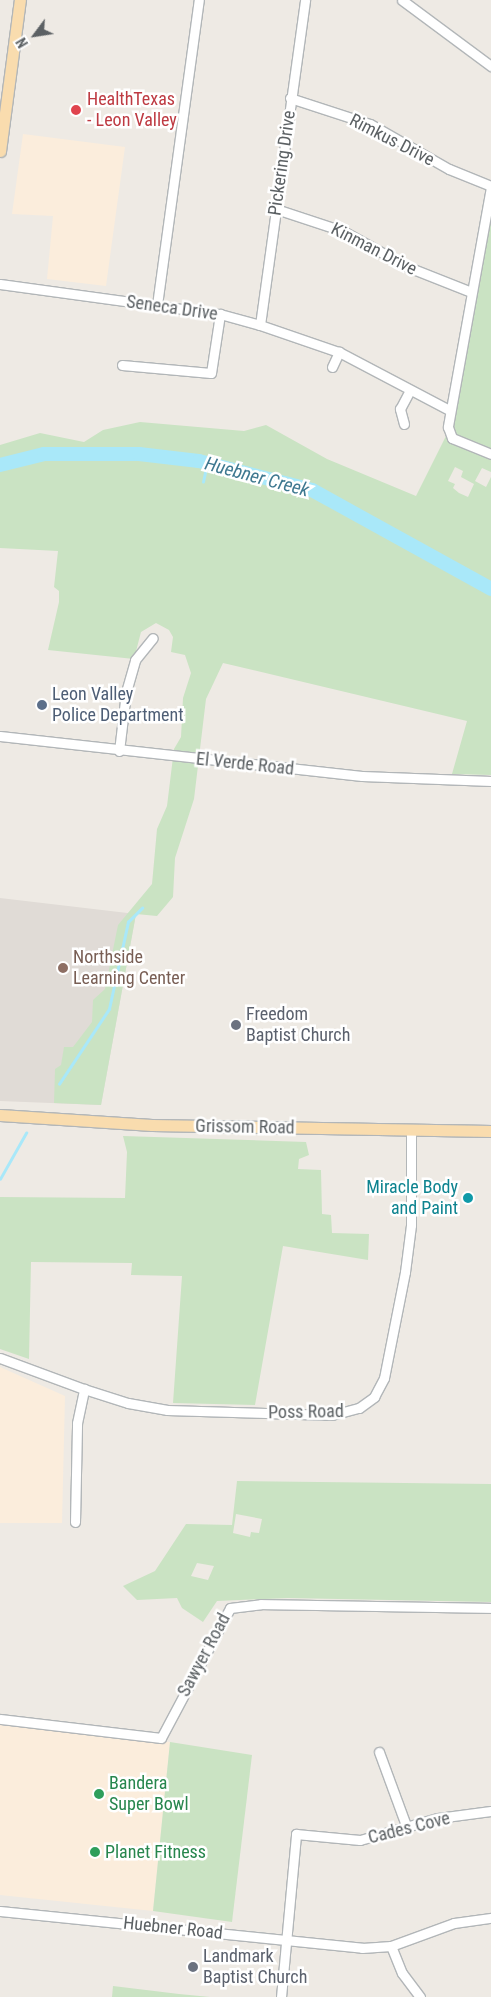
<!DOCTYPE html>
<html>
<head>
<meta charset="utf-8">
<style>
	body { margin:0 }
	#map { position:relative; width:491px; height:1997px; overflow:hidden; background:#eeeae4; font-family:"Roboto Condensed",sans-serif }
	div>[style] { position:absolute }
	.commercial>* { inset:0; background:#fbeddc }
	.education>* { inset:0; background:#e0dbd6 }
	.green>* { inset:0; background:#cae3c3 }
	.stream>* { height:2.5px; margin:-1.25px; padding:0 1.25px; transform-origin:1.25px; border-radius:1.25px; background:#a9e8f9 }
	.river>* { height:14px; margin:-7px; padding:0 7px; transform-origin:7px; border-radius:7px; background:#a9e8f9 }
	.roads { filter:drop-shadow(1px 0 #b2b6b8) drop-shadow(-1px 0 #b2b6b8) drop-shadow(0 1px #b2b6b8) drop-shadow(0 -1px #b2b6b8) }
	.minor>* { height:9px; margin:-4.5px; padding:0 4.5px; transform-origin:4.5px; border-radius:4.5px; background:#fff }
	.major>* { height:11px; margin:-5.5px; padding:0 5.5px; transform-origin:5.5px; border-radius:5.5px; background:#f9dcae }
	.dots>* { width:14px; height:14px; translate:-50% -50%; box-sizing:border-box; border:2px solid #fff; border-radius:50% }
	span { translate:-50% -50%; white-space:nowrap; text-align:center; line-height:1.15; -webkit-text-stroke:5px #fff; paint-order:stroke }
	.health-label { font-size:18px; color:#be3a42 }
	.left { translate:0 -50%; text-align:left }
	.street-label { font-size:18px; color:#5c6164 }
	.service-label { font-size:18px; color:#4e5e75 }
	.education-label { font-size:18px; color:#785e54 }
	.worship-label { font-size:18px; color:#5b616d }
	.culture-label { font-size:18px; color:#0d838f }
	.right { translate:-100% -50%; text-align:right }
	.leisure-label { font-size:18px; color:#27864d }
	.water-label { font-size:19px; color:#3e7890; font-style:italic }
	.north { position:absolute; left:10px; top:10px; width:50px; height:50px; -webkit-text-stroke:4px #fff; paint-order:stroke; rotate:239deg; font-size:14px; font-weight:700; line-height:20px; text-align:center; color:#5c6164 }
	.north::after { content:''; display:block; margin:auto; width:18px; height:22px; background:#5c6164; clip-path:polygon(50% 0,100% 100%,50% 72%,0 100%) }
</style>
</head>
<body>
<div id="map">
	<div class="commercial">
		<div style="clip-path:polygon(23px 134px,125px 147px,106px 286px,47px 279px,53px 216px,12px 214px)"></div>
		<div style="clip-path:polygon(0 1367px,65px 1396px,62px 1523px,0 1523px)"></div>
		<div style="clip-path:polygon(0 1725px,170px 1742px,153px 1911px,0 1895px)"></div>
	</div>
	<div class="education">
		<div style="clip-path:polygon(0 898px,136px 914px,101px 1105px,0 1101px)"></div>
	</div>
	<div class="green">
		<div style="clip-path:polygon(evenodd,491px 218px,491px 472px,482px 468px,475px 481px,486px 487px,491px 477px,491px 775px,452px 774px,467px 721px,223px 663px,206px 699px,194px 799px,175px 858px,173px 897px,157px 916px,136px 914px,101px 1105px,54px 1103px,55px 1069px,61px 1065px,64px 1047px,73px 1047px,92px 1022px,93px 1000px,105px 989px,118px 925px,152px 884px,157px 829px,167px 806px,174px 749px,181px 737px,183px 698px,191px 673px,185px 655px,171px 652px,173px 637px,169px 630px,156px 623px,141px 632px,134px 659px,48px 650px,59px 602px,59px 591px,54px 587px,58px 551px,0 548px,0 445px,40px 433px,84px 442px,103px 430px,140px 422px,244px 431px,266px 425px,327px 459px,416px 496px,455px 418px,491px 218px,455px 467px,463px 471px,461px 477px,474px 484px,468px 497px,459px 493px,453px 488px,455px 484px,448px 481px,455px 467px)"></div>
		<div style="clip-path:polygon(123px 1136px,306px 1142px,309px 1155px,299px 1159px,298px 1169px,321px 1170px,322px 1214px,331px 1215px,332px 1233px,369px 1234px,368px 1260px,283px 1246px,255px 1405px,173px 1403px,182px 1276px,131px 1275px,132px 1263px,31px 1262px,29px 1359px,0 1349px,0 1197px,125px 1198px,127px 1152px)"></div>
		<div style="clip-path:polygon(evenodd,237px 1481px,491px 1484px,491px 1602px,288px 1598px,217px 1601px,203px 1622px,182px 1608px,177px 1598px,137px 1600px,123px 1586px,155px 1571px,186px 1524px,232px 1525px,237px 1481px,236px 1514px,262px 1519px,259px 1533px,251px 1532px,250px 1537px,233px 1533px,236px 1514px,237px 1481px,197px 1563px,214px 1566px,208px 1580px,191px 1576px,197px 1563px)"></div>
		<div style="clip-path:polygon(170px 1742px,252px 1755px,232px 1922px,153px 1911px)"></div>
		<div style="clip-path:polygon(113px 1986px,179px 1994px,210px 1997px,112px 1997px)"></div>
	</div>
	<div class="stream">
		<div style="left:203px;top:482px;width:19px;rotate:-78deg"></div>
		<div style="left:59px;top:1084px;width:90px;rotate:-56.3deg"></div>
		<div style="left:109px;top:1009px;width:89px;rotate:-77.7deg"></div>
		<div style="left:128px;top:922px;width:20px;rotate:-45deg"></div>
		<div style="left:0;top:1179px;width:53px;rotate:-60.5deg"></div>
	</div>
	<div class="river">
		<div style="left:0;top:465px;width:45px;rotate:-14deg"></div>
		<div style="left:44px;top:454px;width:95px"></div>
		<div style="left:139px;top:454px;width:60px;rotate:6.7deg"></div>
		<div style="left:199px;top:461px;width:117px;rotate:14.4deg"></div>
		<div style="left:312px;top:490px;width:205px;rotate:28.9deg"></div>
	</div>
	<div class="roads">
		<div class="minor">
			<div style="left:402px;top:0;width:111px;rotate:36.6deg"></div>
			<div style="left:290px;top:98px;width:84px;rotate:18deg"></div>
			<div style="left:370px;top:124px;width:91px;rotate:29.7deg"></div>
			<div style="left:449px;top:169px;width:45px;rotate:22deg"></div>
			<div style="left:491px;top:187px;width:244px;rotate:100.2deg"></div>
			<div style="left:448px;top:427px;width:12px;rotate:70deg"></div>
			<div style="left:452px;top:438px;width:42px;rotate:22.3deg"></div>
			<div style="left:276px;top:209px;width:71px;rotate:18.2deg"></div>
			<div style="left:343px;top:231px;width:74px;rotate:29deg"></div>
			<div style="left:408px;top:267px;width:68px;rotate:21.6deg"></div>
			<div style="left:0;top:284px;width:222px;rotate:7.8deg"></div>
			<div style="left:220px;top:314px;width:41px;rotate:15.4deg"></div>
			<div style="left:260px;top:325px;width:83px;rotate:18.9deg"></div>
			<div style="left:339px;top:352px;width:124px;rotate:27.8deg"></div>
			<div style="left:157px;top:305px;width:308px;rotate:-82.2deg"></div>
			<div style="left:260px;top:325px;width:328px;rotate:-82.1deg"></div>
			<div style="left:122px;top:365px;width:89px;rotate:5.1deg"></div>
			<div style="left:211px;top:373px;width:60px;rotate:-81.3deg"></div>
			<div style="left:332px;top:367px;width:17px;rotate:-65deg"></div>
			<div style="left:404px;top:424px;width:16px;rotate:-105deg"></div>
			<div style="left:400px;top:409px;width:21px;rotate:-62deg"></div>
			<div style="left:0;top:736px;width:364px;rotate:6.3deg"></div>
			<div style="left:362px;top:776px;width:129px;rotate:2.2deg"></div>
			<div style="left:119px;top:751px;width:59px;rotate:-83.2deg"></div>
			<div style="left:126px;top:692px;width:33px;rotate:-74deg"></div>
			<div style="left:135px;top:660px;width:28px;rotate:-51deg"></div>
			<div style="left:0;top:1358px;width:90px;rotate:20.3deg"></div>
			<div style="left:84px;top:1389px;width:46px;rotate:17.7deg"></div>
			<div style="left:128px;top:1403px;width:40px;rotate:10deg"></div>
			<div style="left:167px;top:1410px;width:165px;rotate:1.7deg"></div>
			<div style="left:332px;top:1415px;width:28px;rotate:-15deg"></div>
			<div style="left:359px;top:1408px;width:19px;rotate:-36deg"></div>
			<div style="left:374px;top:1397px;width:21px;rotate:-62deg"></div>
			<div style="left:384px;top:1378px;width:108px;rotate:-78.8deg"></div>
			<div style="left:405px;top:1272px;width:47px;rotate:-82.7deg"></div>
			<div style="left:411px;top:1225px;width:95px;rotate:-90deg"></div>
			<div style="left:75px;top:1522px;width:99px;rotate:-88.8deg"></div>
			<div style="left:77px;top:1423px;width:35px;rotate:-78deg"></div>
			<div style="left:0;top:1719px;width:162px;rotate:6.7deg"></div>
			<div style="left:161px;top:1738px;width:147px;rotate:-62deg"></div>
			<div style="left:230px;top:1608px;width:31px;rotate:-7deg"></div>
			<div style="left:261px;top:1604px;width:230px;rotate:1deg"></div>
			<div style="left:379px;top:1752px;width:81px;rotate:69.8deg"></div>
			<div style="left:0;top:1911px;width:364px;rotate:5.8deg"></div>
			<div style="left:362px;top:1948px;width:29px;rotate:-4deg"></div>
			<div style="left:391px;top:1946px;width:67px;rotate:-20.1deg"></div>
			<div style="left:454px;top:1923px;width:37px;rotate:-8deg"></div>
			<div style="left:391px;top:1946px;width:29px;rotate:68deg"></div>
			<div style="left:402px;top:1973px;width:30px;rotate:53deg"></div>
			<div style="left:281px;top:1997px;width:164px;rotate:-84.7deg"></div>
			<div style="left:296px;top:1834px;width:64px;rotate:5.4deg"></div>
			<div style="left:360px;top:1840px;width:81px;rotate:-15.8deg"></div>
			<div style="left:438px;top:1818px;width:53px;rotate:-7.5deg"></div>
		</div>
		<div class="major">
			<div style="left:0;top:151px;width:152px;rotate:-82.5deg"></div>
			<div style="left:0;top:1115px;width:152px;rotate:3.8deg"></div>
			<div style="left:152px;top:1125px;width:339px;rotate:1deg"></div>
		</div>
	</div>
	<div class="dots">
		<div style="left:76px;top:110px;background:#e0444e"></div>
		<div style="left:42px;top:705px;background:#5c6f8a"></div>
		<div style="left:63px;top:968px;background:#8d6e63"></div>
		<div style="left:236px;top:1025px;background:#6b7280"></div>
		<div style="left:468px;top:1198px;background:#0f9aa8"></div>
		<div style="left:99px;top:1794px;background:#2e9e5b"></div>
		<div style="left:95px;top:1852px;background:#2e9e5b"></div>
		<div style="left:193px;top:1967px;background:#6b7280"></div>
	</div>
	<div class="health-label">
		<span class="left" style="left:87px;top:110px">HealthTexas<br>- Leon Valley</span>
	</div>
	<div class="street-label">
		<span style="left:392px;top:140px;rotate:27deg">Rimkus Drive</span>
		<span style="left:282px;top:163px;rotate:-82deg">Pickering Drive</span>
		<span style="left:374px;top:249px;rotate:27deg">Kinman Drive</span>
		<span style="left:172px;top:308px;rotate:8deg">Seneca Drive</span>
		<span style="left:245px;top:764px;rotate:6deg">El Verde Road</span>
		<span style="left:245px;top:1127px;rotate:1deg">Grissom Road</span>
		<span style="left:306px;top:1412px;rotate:-1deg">Poss Road</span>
		<span style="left:204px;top:1655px;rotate:-62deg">Sawyer Road</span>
		<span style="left:409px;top:1828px;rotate:-14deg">Cades Cove</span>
		<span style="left:173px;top:1928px;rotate:6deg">Huebner Road</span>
	</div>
	<div class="service-label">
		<span class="left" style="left:52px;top:705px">Leon Valley<br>Police Department</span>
	</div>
	<div class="education-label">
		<span class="left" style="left:73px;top:968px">Northside<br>Learning Center</span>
	</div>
	<div class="worship-label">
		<span class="left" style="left:246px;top:1025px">Freedom<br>Baptist Church</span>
		<span class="left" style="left:203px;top:1967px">Landmark<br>Baptist Church</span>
	</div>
	<div class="culture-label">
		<span class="right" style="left:458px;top:1198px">Miracle Body<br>and Paint</span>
	</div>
	<div class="leisure-label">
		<span class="left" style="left:109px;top:1794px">Bandera<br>Super Bowl</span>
		<span class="left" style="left:105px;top:1852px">Planet Fitness</span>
	</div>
	<div class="water-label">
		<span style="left:257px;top:477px;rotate:15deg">Huebner Creek</span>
	</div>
	<div class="north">N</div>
</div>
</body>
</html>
